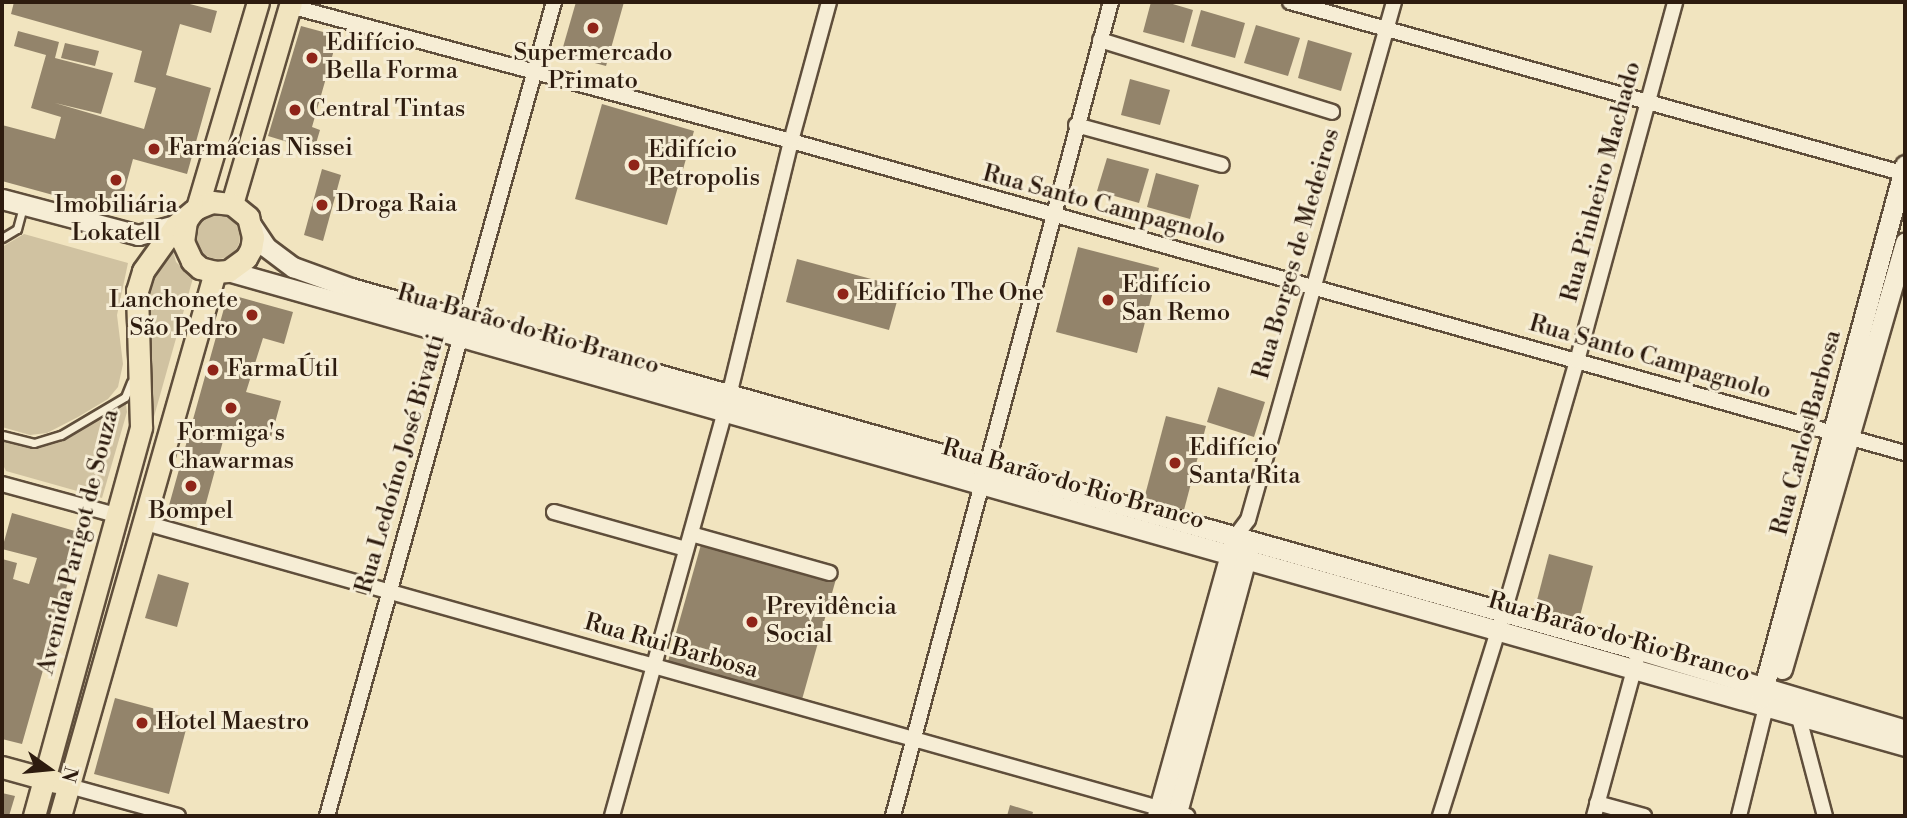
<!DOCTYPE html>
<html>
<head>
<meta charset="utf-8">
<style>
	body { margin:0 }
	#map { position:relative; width:1907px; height:818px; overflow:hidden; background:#f1e4bf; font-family:"Libre Bodoni",serif }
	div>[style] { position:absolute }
	.green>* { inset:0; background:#d0c2a1 }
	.round { border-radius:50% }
	.building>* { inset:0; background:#93846b }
	.roads { filter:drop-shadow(2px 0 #5f4e3b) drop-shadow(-2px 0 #5f4e3b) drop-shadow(0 2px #5f4e3b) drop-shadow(0 -2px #5f4e3b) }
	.lane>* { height:7px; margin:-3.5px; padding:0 3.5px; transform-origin:3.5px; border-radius:3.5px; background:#f6edd5 }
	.street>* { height:14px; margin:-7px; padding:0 7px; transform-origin:7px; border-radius:7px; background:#f6edd5 }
	.secondary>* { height:19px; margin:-9.5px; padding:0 9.5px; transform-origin:9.5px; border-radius:9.5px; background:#f6edd5 }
	.primary>* { height:21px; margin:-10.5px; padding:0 10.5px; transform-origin:10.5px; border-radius:10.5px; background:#f1e4bf }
	.dots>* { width:19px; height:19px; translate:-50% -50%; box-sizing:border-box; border:4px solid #f6edd5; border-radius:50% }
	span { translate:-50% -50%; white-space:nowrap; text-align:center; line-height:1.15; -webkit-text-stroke:6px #f6edd5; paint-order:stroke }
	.poi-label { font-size:24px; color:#2e1c0f }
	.left { translate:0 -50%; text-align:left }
	.right { translate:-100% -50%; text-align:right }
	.street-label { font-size:24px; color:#2e1c0f }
	.frame { position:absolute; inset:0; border:4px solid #2e1c0f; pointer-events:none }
	.north { position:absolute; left:14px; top:734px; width:70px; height:70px; -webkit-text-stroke:5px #f6edd5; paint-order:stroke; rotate:105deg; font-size:19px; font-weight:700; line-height:28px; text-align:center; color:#2e1c0f }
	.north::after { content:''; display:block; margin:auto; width:24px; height:32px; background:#2e1c0f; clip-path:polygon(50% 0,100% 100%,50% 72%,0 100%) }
</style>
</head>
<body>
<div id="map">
	<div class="green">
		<div class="round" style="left:196px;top:215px;width:44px;height:44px"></div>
		<div style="clip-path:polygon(24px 234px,128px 263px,117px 315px,123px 364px,118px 387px,108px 399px,78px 417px,47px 433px,30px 435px,2px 427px,2px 247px)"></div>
		<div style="clip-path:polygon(171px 244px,176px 262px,193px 278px,148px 438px,152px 397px,144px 330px,145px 297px,153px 271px)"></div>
		<div style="clip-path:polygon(125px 398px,127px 412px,102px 498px,6px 471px,2px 463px,2px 435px,15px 440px,47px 441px)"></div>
	</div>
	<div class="building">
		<div style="clip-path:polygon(14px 2px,182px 2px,217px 11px,211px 33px,180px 24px,166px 75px,211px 88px,187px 174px,133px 159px,120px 207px,99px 201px,97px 207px,2px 181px,2px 125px,55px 139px,61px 117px,31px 108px,46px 55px,14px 46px,18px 31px,59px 42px,55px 58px,113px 73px,101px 114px,55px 103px,144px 129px,156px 88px,134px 82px,142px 51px,11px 14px)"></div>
		<div style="clip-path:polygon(576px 2px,624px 2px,606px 66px,561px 54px)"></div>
		<div style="clip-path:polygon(1151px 2px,1166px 2px,1193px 10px,1184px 43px,1143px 32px)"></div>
		<div style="clip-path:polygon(1201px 10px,1245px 23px,1235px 58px,1191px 46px)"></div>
		<div style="clip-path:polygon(1256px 25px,1300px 38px,1288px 76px,1244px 63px)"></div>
		<div style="clip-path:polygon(301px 26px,338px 36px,312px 127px,320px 130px,314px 150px,268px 136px)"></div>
		<div style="clip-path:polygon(1308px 40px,1352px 53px,1341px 91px,1298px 78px)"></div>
		<div style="clip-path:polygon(65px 43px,99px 51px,95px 66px,61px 58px)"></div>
		<div style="clip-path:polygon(1130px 79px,1170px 90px,1160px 125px,1121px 115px)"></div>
		<div style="clip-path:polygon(602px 104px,694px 131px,667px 225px,575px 199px)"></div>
		<div style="clip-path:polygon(1107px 158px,1149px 169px,1139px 203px,1097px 191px)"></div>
		<div style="clip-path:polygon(322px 169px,341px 175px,323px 241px,304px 235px)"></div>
		<div style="clip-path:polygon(1156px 173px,1199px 185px,1190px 219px,1147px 207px)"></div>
		<div style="clip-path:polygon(1078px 247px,1159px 268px,1137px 353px,1056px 332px)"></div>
		<div style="clip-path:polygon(797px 259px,901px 287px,889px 330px,786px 302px)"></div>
		<div style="clip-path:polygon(228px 294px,293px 312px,284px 344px,263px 338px,246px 392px,281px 401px,270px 441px,226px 430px,202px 518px,168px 509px)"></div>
		<div style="clip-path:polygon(1218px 387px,1265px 402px,1254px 437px,1207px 422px)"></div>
		<div style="clip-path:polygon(1166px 416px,1206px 426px,1184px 510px,1144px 499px)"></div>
		<div style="clip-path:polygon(12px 513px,82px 533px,22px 744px,2px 739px,2px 559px,17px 563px,13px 579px,29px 584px,37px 558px,2px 549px)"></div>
		<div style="clip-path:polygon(702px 541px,836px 579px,801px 703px,667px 665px)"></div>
		<div style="clip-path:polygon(1549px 554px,1593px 566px,1579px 620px,1535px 608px)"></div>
		<div style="clip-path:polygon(158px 574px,189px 583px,177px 627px,145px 618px)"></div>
		<div style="clip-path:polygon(115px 698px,189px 718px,169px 794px,94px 774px)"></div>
		<div style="clip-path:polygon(2px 793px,15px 796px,9px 816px,2px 816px)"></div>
		<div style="clip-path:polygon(1010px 805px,1033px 812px,1032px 816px,1007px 816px)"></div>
	</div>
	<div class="roads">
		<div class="lane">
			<div style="left:2px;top:238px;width:17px;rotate:-31deg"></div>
			<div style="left:17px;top:229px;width:23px;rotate:-75deg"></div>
			<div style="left:2px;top:435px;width:33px;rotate:14deg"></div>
			<div style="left:34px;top:443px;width:28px;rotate:-17deg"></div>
			<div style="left:61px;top:435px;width:74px;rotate:-30.7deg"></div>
			<div style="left:125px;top:397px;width:16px;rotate:-68deg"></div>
		</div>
		<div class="street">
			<div style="left:1290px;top:2px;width:639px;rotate:15.62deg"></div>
			<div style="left:290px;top:6px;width:519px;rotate:15.08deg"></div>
			<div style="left:791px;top:141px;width:1157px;rotate:15.65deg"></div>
			<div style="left:1100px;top:40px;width:243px;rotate:17.2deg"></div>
			<div style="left:1076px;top:125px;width:151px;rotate:15.3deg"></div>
			<div style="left:2px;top:484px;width:118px;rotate:15.2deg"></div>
			<div style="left:554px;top:512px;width:137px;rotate:15.7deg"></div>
			<div style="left:142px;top:522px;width:1086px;rotate:15.71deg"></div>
			<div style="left:691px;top:534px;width:144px;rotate:15.7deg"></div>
			<div style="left:1235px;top:537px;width:21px;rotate:-53deg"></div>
			<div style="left:1248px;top:520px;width:538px;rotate:-74.26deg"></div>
			<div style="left:1798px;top:714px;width:106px;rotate:75.2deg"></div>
			<div style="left:69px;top:786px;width:113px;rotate:15.4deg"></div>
			<div style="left:1597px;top:803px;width:49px;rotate:15.5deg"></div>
			<div style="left:327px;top:816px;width:845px;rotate:-74.42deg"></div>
			<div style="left:612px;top:816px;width:420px;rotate:-74.4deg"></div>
			<div style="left:725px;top:412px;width:279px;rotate:-76.3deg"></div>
			<div style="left:791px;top:141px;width:144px;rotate:-74.7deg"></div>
			<div style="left:893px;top:816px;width:843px;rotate:-75.01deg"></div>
			<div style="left:1440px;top:816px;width:214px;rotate:-72.6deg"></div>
			<div style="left:1504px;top:612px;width:261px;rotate:-73.8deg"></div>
			<div style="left:1577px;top:361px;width:372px;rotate:-74.7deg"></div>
			<div style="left:1594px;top:816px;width:160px;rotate:-74.7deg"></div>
			<div style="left:1739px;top:816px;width:104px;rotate:-76.1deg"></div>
			<div style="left:1764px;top:715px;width:11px;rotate:-49deg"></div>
		</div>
		<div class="secondary">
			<div style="left:2px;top:199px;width:141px;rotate:14.8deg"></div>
			<div style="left:138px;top:235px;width:39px;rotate:-15deg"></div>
			<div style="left:252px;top:226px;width:25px;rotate:56deg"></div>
			<div style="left:266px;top:247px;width:34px;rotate:37deg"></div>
			<div style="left:293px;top:267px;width:62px;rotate:19.9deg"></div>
			<div style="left:351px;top:288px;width:1338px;rotate:15.7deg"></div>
			<div style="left:1639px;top:650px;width:278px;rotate:16.7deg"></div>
			<div style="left:228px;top:271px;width:1743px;rotate:15.81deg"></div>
			<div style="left:1782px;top:669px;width:444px;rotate:-73.9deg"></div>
			<div style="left:1761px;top:698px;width:552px;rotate:-74.88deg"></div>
			<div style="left:1157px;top:816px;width:282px;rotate:-74.4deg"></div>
			<div style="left:1176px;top:816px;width:279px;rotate:-74.8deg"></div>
		</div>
		<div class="primary">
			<div style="left:232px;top:204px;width:210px;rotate:-73.7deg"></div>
			<div style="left:197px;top:208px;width:215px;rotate:-73.5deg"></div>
			<div style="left:2px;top:767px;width:56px;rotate:15.5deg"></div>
			<div style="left:34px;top:816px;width:403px;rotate:-74.6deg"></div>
			<div style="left:141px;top:427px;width:136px;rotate:-91.7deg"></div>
			<div style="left:137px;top:291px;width:21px;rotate:-73deg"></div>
			<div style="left:143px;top:271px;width:57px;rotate:-54.3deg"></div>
			<div style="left:176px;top:225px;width:27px;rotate:-39deg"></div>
			<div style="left:197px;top:208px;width:16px;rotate:-22deg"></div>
			<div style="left:212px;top:202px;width:20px;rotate:6deg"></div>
			<div style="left:232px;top:204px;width:21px;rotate:39deg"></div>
			<div style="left:248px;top:217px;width:21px;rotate:76deg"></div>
			<div style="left:253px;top:237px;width:12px;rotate:99deg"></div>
			<div style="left:251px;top:249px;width:10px;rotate:119deg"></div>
			<div style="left:246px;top:258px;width:22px;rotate:144deg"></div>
			<div style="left:228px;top:271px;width:13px;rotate:176deg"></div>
			<div style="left:215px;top:272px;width:16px;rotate:-165deg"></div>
			<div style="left:200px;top:268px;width:11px;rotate:-139deg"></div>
			<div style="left:192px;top:261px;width:21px;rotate:-115deg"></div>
			<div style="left:183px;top:242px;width:21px;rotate:-82deg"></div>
			<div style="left:186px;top:221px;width:11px;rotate:-56deg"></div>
			<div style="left:60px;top:816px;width:566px;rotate:-74.1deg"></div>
		</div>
	</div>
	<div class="dots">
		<div style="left:593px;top:28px;background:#8f2418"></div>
		<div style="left:312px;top:58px;background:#8f2418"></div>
		<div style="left:295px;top:110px;background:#8f2418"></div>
		<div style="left:154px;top:149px;background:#8f2418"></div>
		<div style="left:634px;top:165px;background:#8f2418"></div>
		<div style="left:116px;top:180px;background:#8f2418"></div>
		<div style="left:322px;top:205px;background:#8f2418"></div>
		<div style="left:843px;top:294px;background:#8f2418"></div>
		<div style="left:1108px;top:300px;background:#8f2418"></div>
		<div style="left:252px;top:315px;background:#8f2418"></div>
		<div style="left:213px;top:370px;background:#8f2418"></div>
		<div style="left:231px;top:408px;background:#8f2418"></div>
		<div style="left:1175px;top:463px;background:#8f2418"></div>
		<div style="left:191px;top:486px;background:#8f2418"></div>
		<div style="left:752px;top:622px;background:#8f2418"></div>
		<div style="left:142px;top:723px;background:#8f2418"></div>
	</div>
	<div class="poi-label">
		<span class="left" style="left:326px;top:58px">Edifício<br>Bella Forma</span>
		<span style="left:593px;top:68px">Supermercado<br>Primato</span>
		<span class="left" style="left:309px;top:110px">Central Tintas</span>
		<span class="left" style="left:168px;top:149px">Farmácias Nissei</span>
		<span class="left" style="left:648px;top:165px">Edifício<br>Petropolis</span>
		<span class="left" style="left:336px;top:205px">Droga Raia</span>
		<span style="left:116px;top:220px">Imobiliária<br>Lokatell</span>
		<span class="left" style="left:1122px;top:300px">Edifício<br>San Remo</span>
		<span class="left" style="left:857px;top:294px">Edifício The One</span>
		<span class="right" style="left:238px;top:315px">Lanchonete<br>São Pedro</span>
		<span class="left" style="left:227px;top:370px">FarmaÚtil</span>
		<span style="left:231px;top:448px">Formiga's<br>Chawarmas</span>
		<span class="left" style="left:1189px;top:463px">Edifício<br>Santa Rita</span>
		<span style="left:191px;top:512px">Bompel</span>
		<span class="left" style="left:766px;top:622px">Previdência<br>Social</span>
		<span class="left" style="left:156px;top:723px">Hotel Maestro</span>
	</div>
	<div class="street-label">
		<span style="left:1602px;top:182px;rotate:-75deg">Rua Pinheiro Machado</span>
		<span style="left:1104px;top:206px;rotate:15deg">Rua Santo Campagnolo</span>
		<span style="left:1297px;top:254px;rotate:-74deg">Rua Borges de Medeiros</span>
		<span style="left:528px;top:330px;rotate:16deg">Rua Barão do Rio Branco</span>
		<span style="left:1650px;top:358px;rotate:16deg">Rua Santo Campagnolo</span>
		<span style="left:1807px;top:433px;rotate:-75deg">Rua Carlos Barbosa</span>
		<span style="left:401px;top:464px;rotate:-74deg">Rua Ledoíno José Bivatti</span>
		<span style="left:1073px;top:485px;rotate:16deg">Rua Barão do Rio Branco</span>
		<span style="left:79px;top:542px;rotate:-76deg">Avenida Parigot de Souza</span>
		<span style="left:1619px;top:638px;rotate:16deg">Rua Barão do Rio Branco</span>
		<span style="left:671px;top:647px;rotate:16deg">Rua Rui Barbosa</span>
	</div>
	<div class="frame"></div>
	<div class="north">N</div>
</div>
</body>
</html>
